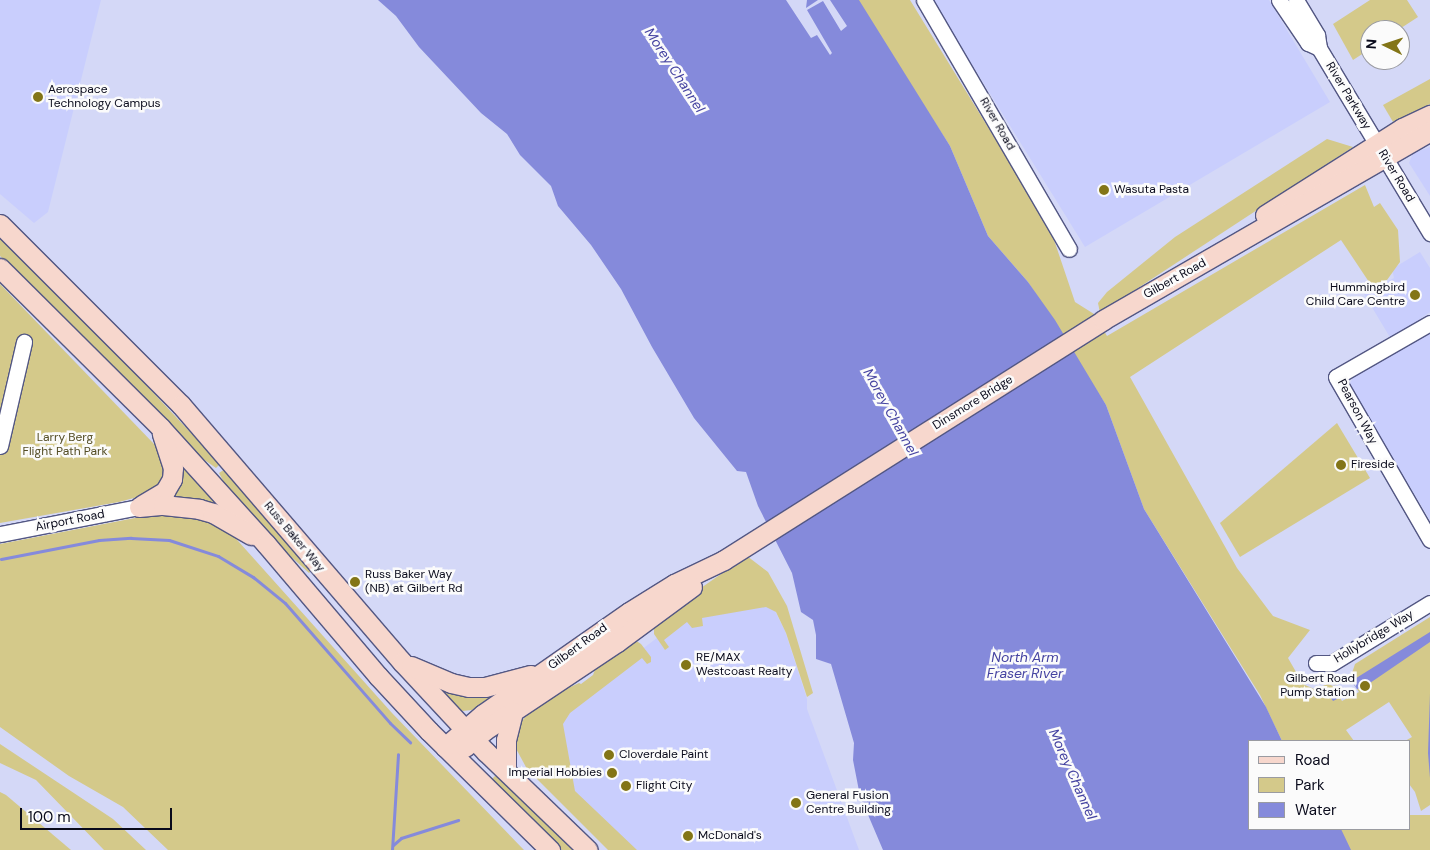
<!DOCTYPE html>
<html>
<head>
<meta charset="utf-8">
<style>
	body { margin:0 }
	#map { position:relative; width:1430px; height:850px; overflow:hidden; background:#d4d8f7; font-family:"DM Sans",sans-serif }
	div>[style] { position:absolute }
	.built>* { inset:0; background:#c9cefd }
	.green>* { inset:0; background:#d4c98a }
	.water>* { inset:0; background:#858adb }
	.pier>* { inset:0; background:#d4d8f7 }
	.stream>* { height:3px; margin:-1.5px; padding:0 1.5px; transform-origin:1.5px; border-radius:1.5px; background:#858adb }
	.roads { filter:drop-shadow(1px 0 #535783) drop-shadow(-1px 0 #535783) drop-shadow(0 1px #535783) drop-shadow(0 -1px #535783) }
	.minor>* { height:15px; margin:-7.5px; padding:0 7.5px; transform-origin:7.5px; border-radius:7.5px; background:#fff }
	.major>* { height:19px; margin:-9.5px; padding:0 9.5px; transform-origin:9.5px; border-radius:9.5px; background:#f7d7cd }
	.dots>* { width:14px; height:14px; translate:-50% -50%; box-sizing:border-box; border:2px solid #fbfbfb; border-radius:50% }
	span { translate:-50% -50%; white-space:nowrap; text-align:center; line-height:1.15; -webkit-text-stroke:5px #fbfbfb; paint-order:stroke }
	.poi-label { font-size:12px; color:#090a1b }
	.left { translate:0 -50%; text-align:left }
	.right { translate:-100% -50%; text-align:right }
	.street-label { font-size:12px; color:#090a1b }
	.park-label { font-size:12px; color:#534c24 }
	.water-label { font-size:14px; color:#4543a1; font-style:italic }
	.legend { position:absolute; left:1248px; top:740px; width:162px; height:90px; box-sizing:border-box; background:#fbfbfb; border:1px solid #9a9ba1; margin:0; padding:6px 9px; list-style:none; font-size:15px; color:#090a1b }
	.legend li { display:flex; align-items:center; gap:10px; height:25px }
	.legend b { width:25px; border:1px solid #9a9ba1 }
	.north { position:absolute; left:1360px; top:20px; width:50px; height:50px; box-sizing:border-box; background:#fbfbfb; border:1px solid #9a9ba1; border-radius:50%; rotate:274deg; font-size:14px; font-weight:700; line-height:20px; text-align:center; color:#090a1b }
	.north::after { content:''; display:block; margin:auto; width:18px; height:22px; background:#837517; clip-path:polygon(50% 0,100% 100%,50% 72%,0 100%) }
	.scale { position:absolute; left:20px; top:808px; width:152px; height:22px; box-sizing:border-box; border:2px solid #090a1b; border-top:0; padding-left:6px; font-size:15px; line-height:18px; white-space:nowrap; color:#090a1b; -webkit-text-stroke:4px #fbfbfb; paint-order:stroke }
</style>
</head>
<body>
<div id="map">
	<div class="built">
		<div style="clip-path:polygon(0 0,101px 0,48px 212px,34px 223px,0 194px)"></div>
		<div style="clip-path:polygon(932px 0,1269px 0,1330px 102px,1085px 247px)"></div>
		<div style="clip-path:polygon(1430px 147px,1430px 196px,1409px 163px,1413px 153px)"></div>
		<div style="clip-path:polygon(1420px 252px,1430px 268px,1430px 312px,1391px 339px,1364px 294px,1394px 278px,1392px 269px)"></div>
		<div style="clip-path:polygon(1430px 332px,1430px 520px,1406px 480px,1398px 472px,1350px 383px,1353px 378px)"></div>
		<div style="clip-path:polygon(771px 603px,785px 631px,807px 699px,807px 709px,859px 850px,635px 850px,563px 782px,555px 715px,686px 616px)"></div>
	</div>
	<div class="green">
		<div style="clip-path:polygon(856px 0,910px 0,1050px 228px,1075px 302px,1094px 314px,1107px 336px,1365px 185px,1374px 207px,1380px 203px,1398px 230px,1400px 262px,1387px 280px,1371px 285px,1341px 240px,1130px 377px,1237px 568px,1273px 616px,1310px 630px,1288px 658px,1303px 684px,1314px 689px,1328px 684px,1333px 686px,1352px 673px,1355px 664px,1430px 617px,1430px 805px,1421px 811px,1415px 792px,1409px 784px,1409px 741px,1405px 741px,1412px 737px,1389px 702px,1346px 730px,1354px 741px,1282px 741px,1260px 695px,1144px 509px,1106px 405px,1028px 282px,988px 236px,950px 146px)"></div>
		<div style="clip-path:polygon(1370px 0,1407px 0,1418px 17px,1398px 30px,1370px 30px,1370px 49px,1353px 60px,1333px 24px)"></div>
		<div style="clip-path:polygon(1430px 79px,1430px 104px,1393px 122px,1383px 105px)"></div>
		<div style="clip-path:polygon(1327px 139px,1353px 147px,1100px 313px,1098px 303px,1107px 292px,1175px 237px)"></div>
		<div style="clip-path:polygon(0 238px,117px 354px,220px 464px,216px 468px,196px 454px,125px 378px,0 256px)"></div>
		<div style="clip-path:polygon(0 284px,155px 445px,162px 456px,166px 472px,152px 493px,119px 502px,0 523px)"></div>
		<div style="clip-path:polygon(1337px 423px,1370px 478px,1240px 557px,1220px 523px)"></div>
		<div style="clip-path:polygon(183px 466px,222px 508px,172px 499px)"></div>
		<div style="clip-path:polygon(225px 469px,311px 571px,309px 573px,254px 523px,228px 490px,219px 473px)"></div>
		<div style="clip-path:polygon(161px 513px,210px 519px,230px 532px,392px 713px,524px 850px,168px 850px,123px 807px,69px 776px,0 727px,0 544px)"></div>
		<div style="clip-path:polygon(747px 556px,768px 572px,787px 606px,813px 693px,807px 697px,786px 633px,776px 612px,766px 607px,702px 618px,703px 626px,692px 628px,687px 622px,664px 640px,669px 647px,665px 650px,654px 634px,654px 627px,662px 615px)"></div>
		<div style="clip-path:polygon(635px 640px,641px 644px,651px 657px,651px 662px,647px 664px,642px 658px,570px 713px,563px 724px,575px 791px,637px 850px,608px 850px,527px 769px,513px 743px,516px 728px,532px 709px,566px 689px,579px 683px,581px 684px,593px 675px,596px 667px)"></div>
		<div style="clip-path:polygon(432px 681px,496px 693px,472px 710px,463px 711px,459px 709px)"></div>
		<div style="clip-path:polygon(0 744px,113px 819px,146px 850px,104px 850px,36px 780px,0 763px)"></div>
		<div style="clip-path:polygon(498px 773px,576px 850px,562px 850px,503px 793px,492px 779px)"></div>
		<div style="clip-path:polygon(0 792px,6px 795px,71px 850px,0 850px)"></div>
		<div style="clip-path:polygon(1409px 815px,1430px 815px,1430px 850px,1330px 850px,1321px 829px,1409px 829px)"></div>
	</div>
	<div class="water">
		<div style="clip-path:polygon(378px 0,859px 0,950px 146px,988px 236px,1028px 282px,1055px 320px,1106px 405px,1144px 509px,1266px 707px,1282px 741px,1249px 741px,1249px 829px,1341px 829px,1351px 850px,883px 850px,860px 796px,853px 760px,854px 743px,831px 664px,816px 659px,816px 635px,813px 620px,801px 612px,792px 573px,758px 506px,746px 472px,737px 471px,694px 418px,652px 347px,621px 289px,591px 245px,558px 206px,551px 186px,520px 155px,507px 134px,481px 113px,419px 47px,396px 16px)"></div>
		<div style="clip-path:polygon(1430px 632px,1430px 642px,1370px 683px,1333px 701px,1327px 692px,1353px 680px)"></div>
		<div style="clip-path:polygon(1430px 694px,1430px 778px,1428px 753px)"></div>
	</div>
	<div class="pier">
		<div style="clip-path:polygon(786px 0,807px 0,806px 8px,818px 0,830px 0,847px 26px,841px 31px,823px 1px,807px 10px,832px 53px,830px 55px,817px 35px,811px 38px)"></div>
		<div style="clip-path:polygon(1350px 679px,1359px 692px,1342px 701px,1333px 686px)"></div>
	</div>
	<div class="stream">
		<div style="left:1px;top:559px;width:100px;rotate:-11deg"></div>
		<div style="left:99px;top:540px;width:32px;rotate:-4deg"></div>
		<div style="left:131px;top:538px;width:38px;rotate:3deg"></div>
		<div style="left:169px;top:540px;width:52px;rotate:18.1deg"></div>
		<div style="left:218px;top:556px;width:41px;rotate:31deg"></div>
		<div style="left:253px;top:577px;width:41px;rotate:39.1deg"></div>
		<div style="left:285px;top:603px;width:159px;rotate:48.8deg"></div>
		<div style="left:390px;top:723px;width:28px;rotate:44deg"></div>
		<div style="left:393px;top:845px;width:11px;rotate:-41deg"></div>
		<div style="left:401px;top:838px;width:60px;rotate:-17.5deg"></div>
		<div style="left:392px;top:850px;width:96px;rotate:-86.4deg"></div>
	</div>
	<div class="roads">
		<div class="minor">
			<div style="left:924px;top:0;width:288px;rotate:59.8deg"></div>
			<div style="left:1279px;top:0;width:52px;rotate:56deg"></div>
			<div style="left:1308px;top:43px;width:12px;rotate:24deg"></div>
			<div style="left:1296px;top:0;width:41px;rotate:59deg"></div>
			<div style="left:1317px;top:35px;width:13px;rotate:81deg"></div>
			<div style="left:1319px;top:48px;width:216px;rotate:59deg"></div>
			<div style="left:1430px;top:323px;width:108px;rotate:150.1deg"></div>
			<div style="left:1336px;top:377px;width:188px;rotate:60deg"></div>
			<div style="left:0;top:446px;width:107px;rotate:-77deg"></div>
			<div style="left:0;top:534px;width:142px;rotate:-11deg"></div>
			<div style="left:1316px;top:663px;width:16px"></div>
			<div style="left:1332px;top:663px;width:115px;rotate:-31.5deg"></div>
		</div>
		<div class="major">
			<div style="left:1265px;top:215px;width:162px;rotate:-32.4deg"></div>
			<div style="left:1402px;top:128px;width:31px;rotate:-25deg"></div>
			<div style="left:0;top:224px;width:256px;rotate:45deg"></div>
			<div style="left:181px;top:405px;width:339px;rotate:49.3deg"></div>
			<div style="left:402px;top:662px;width:123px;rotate:47deg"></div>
			<div style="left:486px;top:752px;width:141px;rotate:43.9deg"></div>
			<div style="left:0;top:268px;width:226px;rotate:44.8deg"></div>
			<div style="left:160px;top:427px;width:158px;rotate:47.8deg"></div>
			<div style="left:266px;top:544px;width:173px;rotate:49.7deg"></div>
			<div style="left:378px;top:676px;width:75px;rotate:47.2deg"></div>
			<div style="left:429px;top:731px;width:170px;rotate:44.5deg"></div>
			<div style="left:142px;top:505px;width:27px;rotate:-31deg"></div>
			<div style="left:165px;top:491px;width:14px;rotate:-60deg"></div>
			<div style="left:172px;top:479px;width:11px;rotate:-85deg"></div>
			<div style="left:173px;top:468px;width:36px;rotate:-108deg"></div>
			<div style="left:139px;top:507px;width:24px;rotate:-5deg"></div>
			<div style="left:163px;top:505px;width:36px;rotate:6deg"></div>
			<div style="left:199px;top:509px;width:15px;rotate:16deg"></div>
			<div style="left:213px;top:513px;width:44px;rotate:30.1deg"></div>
			<div style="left:411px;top:666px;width:43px;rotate:23deg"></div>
			<div style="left:451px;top:683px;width:18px;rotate:13deg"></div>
			<div style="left:469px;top:687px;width:16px"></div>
			<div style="left:485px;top:687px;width:47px;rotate:-14.9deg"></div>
			<div style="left:445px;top:747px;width:50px;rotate:-41deg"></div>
			<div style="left:483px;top:714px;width:178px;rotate:-34.9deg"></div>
			<div style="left:629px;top:612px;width:53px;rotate:-31.9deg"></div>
			<div style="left:674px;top:584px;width:55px;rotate:-25.6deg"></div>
			<div style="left:724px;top:560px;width:449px;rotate:-32.3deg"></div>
			<div style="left:1103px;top:320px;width:378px;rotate:-30deg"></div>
			<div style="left:465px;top:747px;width:26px;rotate:-40deg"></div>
			<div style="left:485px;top:730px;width:159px;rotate:-33.7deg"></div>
			<div style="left:617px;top:642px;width:93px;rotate:-36.3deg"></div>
			<div style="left:506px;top:770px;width:30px;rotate:-90deg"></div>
			<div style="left:506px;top:740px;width:29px;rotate:-76deg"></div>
		</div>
	</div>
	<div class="dots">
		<div style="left:38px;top:97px;background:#837517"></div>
		<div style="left:1104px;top:190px;background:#837517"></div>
		<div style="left:1415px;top:295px;background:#837517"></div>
		<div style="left:1341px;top:465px;background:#837517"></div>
		<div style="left:355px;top:582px;background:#837517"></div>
		<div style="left:686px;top:665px;background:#837517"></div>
		<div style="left:1365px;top:686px;background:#837517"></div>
		<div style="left:609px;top:755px;background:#837517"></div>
		<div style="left:612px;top:773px;background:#837517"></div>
		<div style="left:626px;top:786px;background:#837517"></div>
		<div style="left:796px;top:803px;background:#837517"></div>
		<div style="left:688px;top:836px;background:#837517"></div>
	</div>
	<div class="poi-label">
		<span class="left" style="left:48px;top:97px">Aerospace<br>Technology Campus</span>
		<span class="left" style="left:1114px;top:190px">Wasuta Pasta</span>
		<span class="right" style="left:1405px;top:295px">Hummingbird<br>Child Care Centre</span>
		<span class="left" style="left:1351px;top:465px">Fireside</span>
		<span class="left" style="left:365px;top:582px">Russ Baker Way<br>(NB) at Gilbert Rd</span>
		<span class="left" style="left:696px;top:665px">RE/MAX<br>Westcoast Realty</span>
		<span class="right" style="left:1355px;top:686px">Gilbert Road<br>Pump Station</span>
		<span class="left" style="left:619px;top:755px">Cloverdale Paint</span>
		<span class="right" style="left:602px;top:773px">Imperial Hobbies</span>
		<span class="left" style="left:636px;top:786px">Flight City</span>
		<span class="left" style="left:806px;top:803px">General Fusion<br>Centre Building</span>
		<span class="left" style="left:698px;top:836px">McDonald's</span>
	</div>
	<div class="street-label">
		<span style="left:1348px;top:96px;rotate:59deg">River Parkway</span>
		<span style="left:997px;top:124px;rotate:60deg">River Road</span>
		<span style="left:1396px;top:176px;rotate:59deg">River Road</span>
		<span style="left:1175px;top:279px;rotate:-29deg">Gilbert Road</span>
		<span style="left:973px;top:403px;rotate:-32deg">Dinsmore Bridge</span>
		<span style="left:1357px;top:412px;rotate:62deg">Pearson Way</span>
		<span style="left:70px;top:521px;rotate:-11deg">Airport Road</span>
		<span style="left:294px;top:537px;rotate:50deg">Russ Baker Way</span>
		<span style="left:1374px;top:637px;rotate:-31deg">Hollybridge Way</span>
		<span style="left:578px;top:647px;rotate:-36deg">Gilbert Road</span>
	</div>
	<div class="park-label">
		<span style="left:65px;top:445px">Larry Berg<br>Flight Path Park</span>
	</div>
	<div class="water-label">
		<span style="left:675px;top:70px;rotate:57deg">Morey Channel</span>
		<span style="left:891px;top:412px;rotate:61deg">Morey Channel</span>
		<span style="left:1025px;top:665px">North Arm<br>Fraser River</span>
		<span style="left:1073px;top:774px;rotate:66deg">Morey Channel</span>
	</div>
	<ul class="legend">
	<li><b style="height:6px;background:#f7d7cd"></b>Road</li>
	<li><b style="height:14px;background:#d4c98a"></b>Park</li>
	<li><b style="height:14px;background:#858adb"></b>Water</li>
	</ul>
	<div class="north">N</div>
	<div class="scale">100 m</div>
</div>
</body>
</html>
